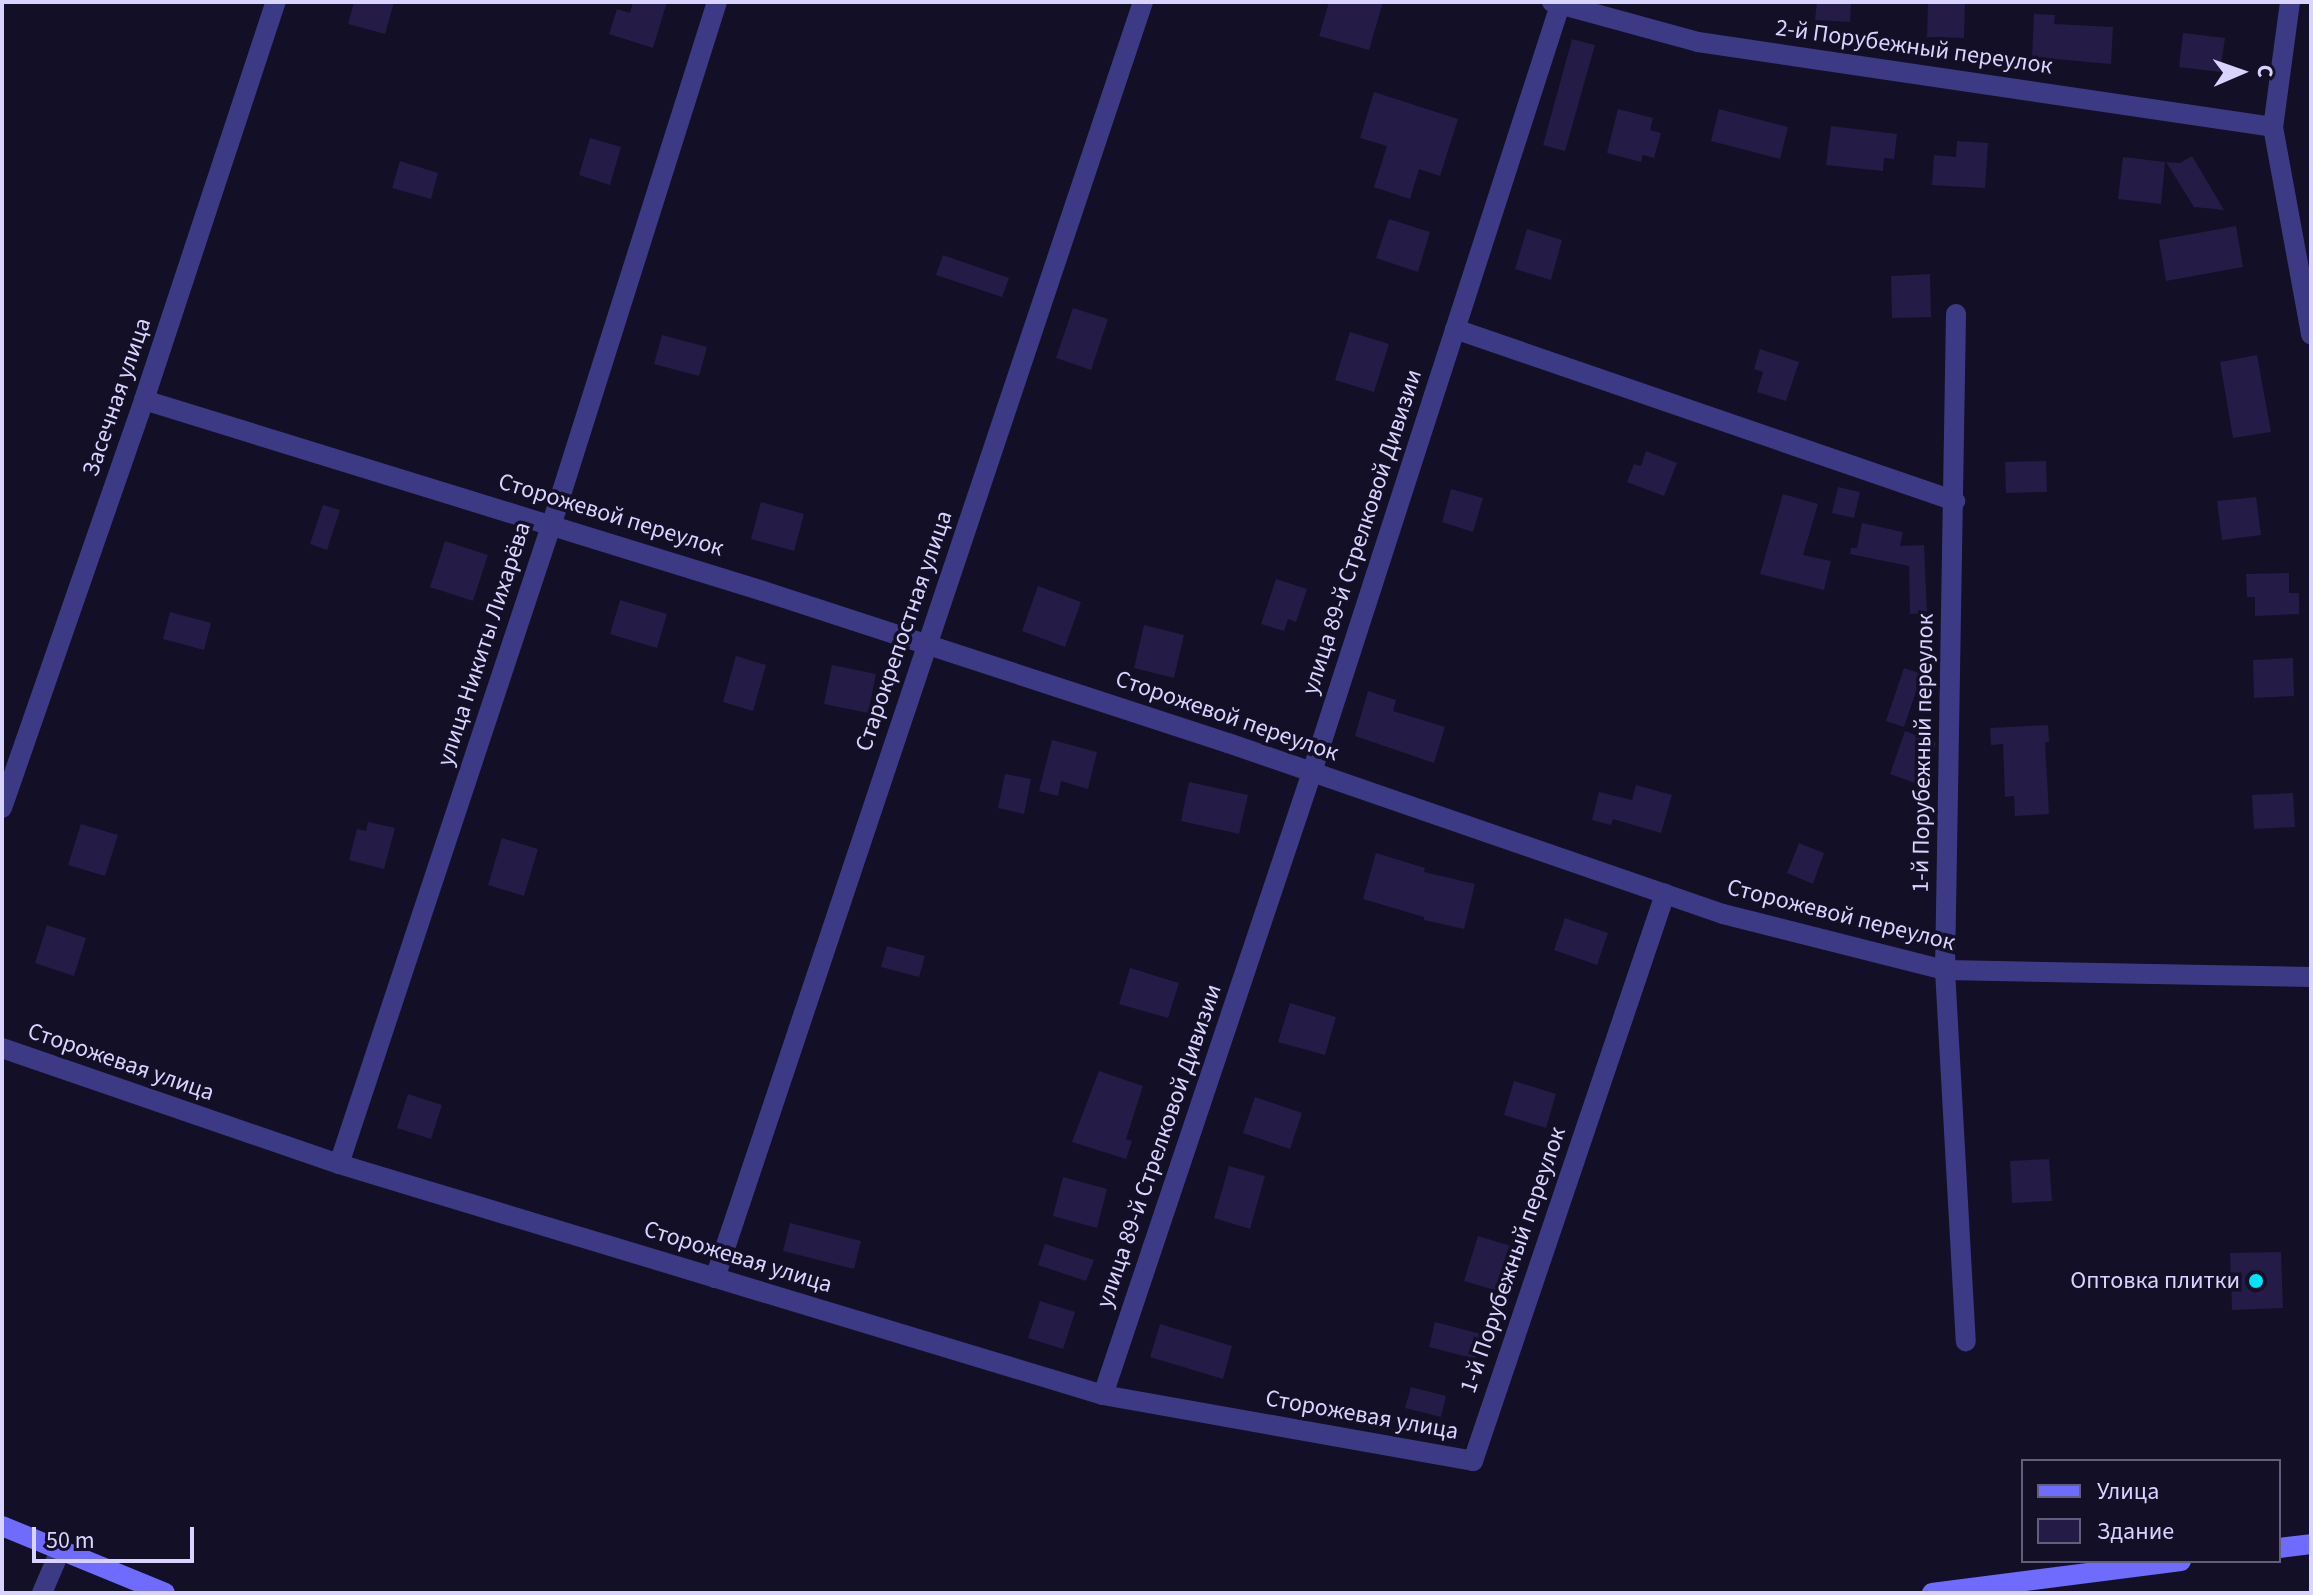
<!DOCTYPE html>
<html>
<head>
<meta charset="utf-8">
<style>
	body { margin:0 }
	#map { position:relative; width:2313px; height:1595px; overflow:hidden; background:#130f26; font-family:"Source Sans 3",sans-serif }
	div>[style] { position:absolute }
	.building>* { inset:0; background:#241b47 }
	.street>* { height:20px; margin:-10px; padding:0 10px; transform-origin:10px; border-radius:10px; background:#3d3a85 }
	.secondary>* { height:20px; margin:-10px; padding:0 10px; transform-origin:10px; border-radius:10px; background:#6f6bff }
	.dots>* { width:22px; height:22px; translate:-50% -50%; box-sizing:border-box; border:4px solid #130f26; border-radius:50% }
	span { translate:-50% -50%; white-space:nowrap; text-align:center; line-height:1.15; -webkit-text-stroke:7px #130f26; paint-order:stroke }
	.street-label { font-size:24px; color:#d9d4ff }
	.poi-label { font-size:24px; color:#d9d4ff }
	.right { translate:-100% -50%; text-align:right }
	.frame { position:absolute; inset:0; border:4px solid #d9d4ff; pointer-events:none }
	.legend { position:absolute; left:2021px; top:1459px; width:260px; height:104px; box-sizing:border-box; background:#130f26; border:2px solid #625e7d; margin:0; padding:10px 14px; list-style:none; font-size:24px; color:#d9d4ff }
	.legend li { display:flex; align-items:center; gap:16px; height:40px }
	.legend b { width:40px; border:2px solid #625e7d }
	.north { position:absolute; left:2201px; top:32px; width:80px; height:80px; -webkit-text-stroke:6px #130f26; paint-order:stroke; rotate:88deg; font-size:22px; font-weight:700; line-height:32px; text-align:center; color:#d9d4ff }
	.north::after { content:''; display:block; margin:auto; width:28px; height:36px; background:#d9d4ff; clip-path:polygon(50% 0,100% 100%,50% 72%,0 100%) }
	.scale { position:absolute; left:32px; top:1527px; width:162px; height:36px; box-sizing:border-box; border:4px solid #d9d4ff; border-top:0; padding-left:10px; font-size:24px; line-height:28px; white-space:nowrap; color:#d9d4ff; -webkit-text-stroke:6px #130f26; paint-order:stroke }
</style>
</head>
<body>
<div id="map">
	<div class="building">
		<div style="clip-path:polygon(354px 2px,394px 2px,385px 34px,348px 24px)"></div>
		<div style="clip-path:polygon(633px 2px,667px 2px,653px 48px,609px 34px,617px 9px,630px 13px)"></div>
		<div style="clip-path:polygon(1329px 2px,1383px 2px,1369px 50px,1319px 36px)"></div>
		<div style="clip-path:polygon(1817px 2px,1851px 2px,1850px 22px,1815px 20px)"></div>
		<div style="clip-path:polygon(1928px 2px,1965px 2px,1964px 38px,1927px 37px)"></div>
		<div style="clip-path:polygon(2034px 14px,2055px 15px,2054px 24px,2113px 27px,2111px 64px,2032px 57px)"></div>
		<div style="clip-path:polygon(2183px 33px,2225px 38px,2220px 72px,2179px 67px)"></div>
		<div style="clip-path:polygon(1572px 39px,1595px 45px,1565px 151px,1543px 145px)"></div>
		<div style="clip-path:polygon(1374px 92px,1458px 119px,1440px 176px,1419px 169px,1410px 199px,1374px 187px,1387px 146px,1360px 138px)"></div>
		<div style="clip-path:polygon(1618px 109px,1653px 118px,1650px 130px,1661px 133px,1654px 158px,1643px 155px,1641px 162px,1607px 153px)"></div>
		<div style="clip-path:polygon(1719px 109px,1788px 127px,1780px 159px,1711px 141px)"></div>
		<div style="clip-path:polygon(1831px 126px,1897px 134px,1894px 159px,1884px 158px,1883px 171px,1826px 165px)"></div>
		<div style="clip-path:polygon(590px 138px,621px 147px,610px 185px,579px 175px)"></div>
		<div style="clip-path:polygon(1957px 141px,1988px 143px,1985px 188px,1932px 185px,1934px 155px,1956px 157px)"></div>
		<div style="clip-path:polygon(2192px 156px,2224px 210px,2194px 207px,2166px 162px,2180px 163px)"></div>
		<div style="clip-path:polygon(2123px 157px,2165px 162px,2161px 204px,2118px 199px)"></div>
		<div style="clip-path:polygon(400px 161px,438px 173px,431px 199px,392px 188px)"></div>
		<div style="clip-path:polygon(1389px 219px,1430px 232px,1418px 272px,1376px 258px)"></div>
		<div style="clip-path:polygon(2236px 226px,2243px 267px,2166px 281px,2159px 240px)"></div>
		<div style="clip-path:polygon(1527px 229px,1562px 240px,1551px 280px,1515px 269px)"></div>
		<div style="clip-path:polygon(943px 255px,1009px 278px,1002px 297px,936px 275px)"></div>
		<div style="clip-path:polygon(1930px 274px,1931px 317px,1892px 318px,1891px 276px)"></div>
		<div style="clip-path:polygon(1073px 308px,1108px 319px,1091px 370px,1056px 358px)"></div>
		<div style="clip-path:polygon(1350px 332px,1389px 344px,1374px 392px,1335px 380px)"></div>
		<div style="clip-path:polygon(662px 335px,707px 347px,699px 376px,654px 364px)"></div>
		<div style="clip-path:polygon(1760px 349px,1799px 362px,1786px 401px,1757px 392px,1763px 372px,1754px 369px)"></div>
		<div style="clip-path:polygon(2257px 355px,2271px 432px,2233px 438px,2220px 362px)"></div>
		<div style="clip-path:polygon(1646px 451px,1677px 463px,1664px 496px,1627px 482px,1634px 464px,1641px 466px)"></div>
		<div style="clip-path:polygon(2046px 461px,2047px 492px,2006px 493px,2005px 462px)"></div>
		<div style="clip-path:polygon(1838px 487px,1860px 492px,1854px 518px,1832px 513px)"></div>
		<div style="clip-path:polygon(1451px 489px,1483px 498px,1473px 532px,1442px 522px)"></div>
		<div style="clip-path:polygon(1783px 494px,1818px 504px,1803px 555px,1831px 561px,1824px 590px,1760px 574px)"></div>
		<div style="clip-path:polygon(2256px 497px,2261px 535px,2222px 540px,2217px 501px)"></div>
		<div style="clip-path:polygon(761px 502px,804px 514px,794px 551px,751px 539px)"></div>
		<div style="clip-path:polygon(323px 505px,340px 510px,327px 550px,310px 544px)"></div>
		<div style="clip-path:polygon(1862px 523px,1903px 532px,1900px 546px,1924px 545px,1927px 613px,1910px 614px,1909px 566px,1850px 554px,1851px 548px,1857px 548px)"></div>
		<div style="clip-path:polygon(445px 541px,488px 555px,473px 601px,430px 587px)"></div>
		<div style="clip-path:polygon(2289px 573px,2289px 593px,2299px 593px,2299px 614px,2255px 616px,2255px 597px,2247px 597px,2246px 574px)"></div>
		<div style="clip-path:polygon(1276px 579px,1307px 589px,1296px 622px,1288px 619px,1284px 631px,1261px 624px)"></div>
		<div style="clip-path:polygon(1038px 586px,1081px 602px,1065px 647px,1022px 631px)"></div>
		<div style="clip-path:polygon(620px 600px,667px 614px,657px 648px,610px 634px)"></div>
		<div style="clip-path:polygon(170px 612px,211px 623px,204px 650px,163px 639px)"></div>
		<div style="clip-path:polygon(1144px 625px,1184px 635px,1174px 678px,1134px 668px)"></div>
		<div style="clip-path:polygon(736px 656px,766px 665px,753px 711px,723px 702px)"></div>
		<div style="clip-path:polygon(2293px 658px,2294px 696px,2254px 698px,2253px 660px)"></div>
		<div style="clip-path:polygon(832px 665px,876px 674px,868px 713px,824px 704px)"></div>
		<div style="clip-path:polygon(1904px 668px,1922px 674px,1904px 727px,1886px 721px)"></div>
		<div style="clip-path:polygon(1368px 691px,1396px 700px,1393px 711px,1445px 727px,1434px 763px,1355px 736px)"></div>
		<div style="clip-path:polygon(2048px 725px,2049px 742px,2045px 742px,2049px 814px,2015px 816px,2014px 796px,2005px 797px,2003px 744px,1991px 745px,1990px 728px)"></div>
		<div style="clip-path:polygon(1905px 731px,1936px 743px,1923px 786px,1890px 774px)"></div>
		<div style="clip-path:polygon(1052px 740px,1097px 752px,1088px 789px,1061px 781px,1058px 796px,1039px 791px)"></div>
		<div style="clip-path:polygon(1005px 774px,1031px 779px,1024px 814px,998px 808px)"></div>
		<div style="clip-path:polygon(1189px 782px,1248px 795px,1239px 834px,1181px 821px)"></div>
		<div style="clip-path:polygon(1636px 785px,1672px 795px,1661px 833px,1613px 819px,1611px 825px,1592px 820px,1599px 792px,1632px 800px)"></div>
		<div style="clip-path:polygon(2293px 793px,2295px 827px,2254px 829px,2252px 795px)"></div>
		<div style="clip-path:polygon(368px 822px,395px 828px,384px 869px,349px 860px,357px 829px,366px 831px)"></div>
		<div style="clip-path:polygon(81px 824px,118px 835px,105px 876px,68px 865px)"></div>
		<div style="clip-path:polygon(502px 838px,538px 849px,524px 896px,488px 885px)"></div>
		<div style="clip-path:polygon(1799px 843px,1824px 853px,1813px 884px,1787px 873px)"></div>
		<div style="clip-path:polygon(1376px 853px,1425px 868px,1424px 872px,1475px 884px,1464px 929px,1424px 920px,1424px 917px,1363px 899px)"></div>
		<div style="clip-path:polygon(1565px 918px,1608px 933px,1597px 965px,1554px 950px)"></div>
		<div style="clip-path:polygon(47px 925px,86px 938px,74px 976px,35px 963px)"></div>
		<div style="clip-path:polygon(887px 946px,925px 956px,919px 977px,881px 967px)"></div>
		<div style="clip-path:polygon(1130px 968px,1179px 983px,1168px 1018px,1119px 1004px)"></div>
		<div style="clip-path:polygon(1290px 1003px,1336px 1017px,1325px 1055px,1278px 1042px)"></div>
		<div style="clip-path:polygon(1099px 1071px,1143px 1086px,1126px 1139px,1132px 1141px,1126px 1159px,1072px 1142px)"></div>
		<div style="clip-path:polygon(1514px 1081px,1556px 1094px,1546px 1128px,1504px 1115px)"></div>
		<div style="clip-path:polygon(408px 1094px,442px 1105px,431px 1139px,397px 1128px)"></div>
		<div style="clip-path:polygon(1255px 1097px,1302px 1113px,1290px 1149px,1243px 1133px)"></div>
		<div style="clip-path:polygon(2049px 1159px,2052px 1201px,2012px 1203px,2010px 1161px)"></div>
		<div style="clip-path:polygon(1229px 1166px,1265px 1176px,1250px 1229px,1214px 1218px)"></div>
		<div style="clip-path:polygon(1063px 1177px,1107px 1189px,1097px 1228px,1053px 1216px)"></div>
		<div style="clip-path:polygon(790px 1223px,861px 1241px,854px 1269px,783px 1251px)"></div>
		<div style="clip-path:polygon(1478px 1236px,1521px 1249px,1515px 1266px,1507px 1264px,1498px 1291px,1464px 1281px)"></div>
		<div style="clip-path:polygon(1045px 1244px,1094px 1260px,1086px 1281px,1038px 1265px)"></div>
		<div style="clip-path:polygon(2281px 1252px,2283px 1308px,2232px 1310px,2230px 1253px)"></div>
		<div style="clip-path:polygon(1040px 1301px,1075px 1312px,1063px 1349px,1028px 1338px)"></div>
		<div style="clip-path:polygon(1435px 1322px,1481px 1334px,1475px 1359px,1429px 1347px)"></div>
		<div style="clip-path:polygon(1160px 1324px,1232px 1346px,1223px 1379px,1150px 1357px)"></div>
		<div style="clip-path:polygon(1411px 1387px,1446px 1396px,1441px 1417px,1405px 1408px)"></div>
	</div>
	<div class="street">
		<div style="left:1552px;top:2px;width:151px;rotate:15.3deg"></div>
		<div style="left:1698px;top:42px;width:581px;rotate:8.41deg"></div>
		<div style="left:2290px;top:2px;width:126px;rotate:97.7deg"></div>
		<div style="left:2273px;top:127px;width:211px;rotate:79.6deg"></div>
		<div style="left:1956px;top:314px;width:656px;rotate:90.96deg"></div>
		<div style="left:1945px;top:970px;width:372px;rotate:86.8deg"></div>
		<div style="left:1455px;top:329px;width:529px;rotate:18.98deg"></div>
		<div style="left:144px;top:400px;width:648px;rotate:17.15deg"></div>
		<div style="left:763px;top:591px;width:489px;rotate:18.1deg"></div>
		<div style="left:1228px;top:743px;width:524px;rotate:19.06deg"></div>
		<div style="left:1723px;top:914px;width:229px;rotate:14.2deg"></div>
		<div style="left:1945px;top:970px;width:366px;rotate:1.1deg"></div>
		<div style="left:2px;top:808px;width:432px;rotate:-70.8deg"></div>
		<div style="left:144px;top:400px;width:419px;rotate:-71.7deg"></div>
		<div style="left:2px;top:1048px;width:356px;rotate:19deg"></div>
		<div style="left:339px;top:1164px;width:798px;rotate:16.82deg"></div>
		<div style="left:1103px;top:1395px;width:376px;rotate:10.1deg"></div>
		<div style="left:1473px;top:1461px;width:599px;rotate:-71.29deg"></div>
		<div style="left:339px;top:1164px;width:675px;rotate:-71.62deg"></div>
		<div style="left:552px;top:523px;width:547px;rotate:-72.43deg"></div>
		<div style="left:715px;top:1278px;width:1346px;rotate:-71.46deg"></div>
		<div style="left:1103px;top:1395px;width:657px;rotate:-71.45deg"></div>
		<div style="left:1312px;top:772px;width:809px;rotate:-72.08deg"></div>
		<div style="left:42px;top:1593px;width:46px;rotate:-66.8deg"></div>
	</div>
	<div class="secondary">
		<div style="left:2px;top:1526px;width:176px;rotate:22.3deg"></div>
		<div style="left:2279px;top:1548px;width:32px;rotate:-7deg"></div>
		<div style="left:1932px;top:1593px;width:251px;rotate:-7.3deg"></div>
	</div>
	<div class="dots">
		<div style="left:2256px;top:1281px;background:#00e5ff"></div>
	</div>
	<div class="street-label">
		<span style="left:1914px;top:47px;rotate:8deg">2-й Порубежный переулок</span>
		<span style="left:117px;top:397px;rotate:-71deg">Засечная улица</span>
		<span style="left:611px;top:515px;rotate:17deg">Сторожевой переулок</span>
		<span style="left:1362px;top:532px;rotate:-72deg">улица 89-й Стрелковой Дивизии</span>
		<span style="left:904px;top:631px;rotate:-71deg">Старокрепостная улица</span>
		<span style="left:484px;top:644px;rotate:-72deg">улица Никиты Лихарёва</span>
		<span style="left:1227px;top:716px;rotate:19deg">Сторожевой переулок</span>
		<span style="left:1923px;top:753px;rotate:-89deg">1-й Порубежный переулок</span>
		<span style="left:1841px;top:915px;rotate:14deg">Сторожевой переулок</span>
		<span style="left:121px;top:1062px;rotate:19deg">Сторожевая улица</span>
		<span style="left:1159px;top:1146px;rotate:-71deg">улица 89-й Стрелковой Дивизии</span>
		<span style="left:738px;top:1257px;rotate:17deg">Сторожевая улица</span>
		<span style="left:1513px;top:1260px;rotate:-71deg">1-й Порубежный переулок</span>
		<span style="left:1362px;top:1415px;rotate:10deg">Сторожевая улица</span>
	</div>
	<div class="poi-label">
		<span class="right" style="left:2240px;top:1281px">Оптовка плитки</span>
	</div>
	<div class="frame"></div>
	<ul class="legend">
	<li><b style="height:10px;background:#6f6bff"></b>Улица</li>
	<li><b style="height:22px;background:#241b47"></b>Здание</li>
	</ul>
	<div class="north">С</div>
	<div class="scale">50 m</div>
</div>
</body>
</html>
